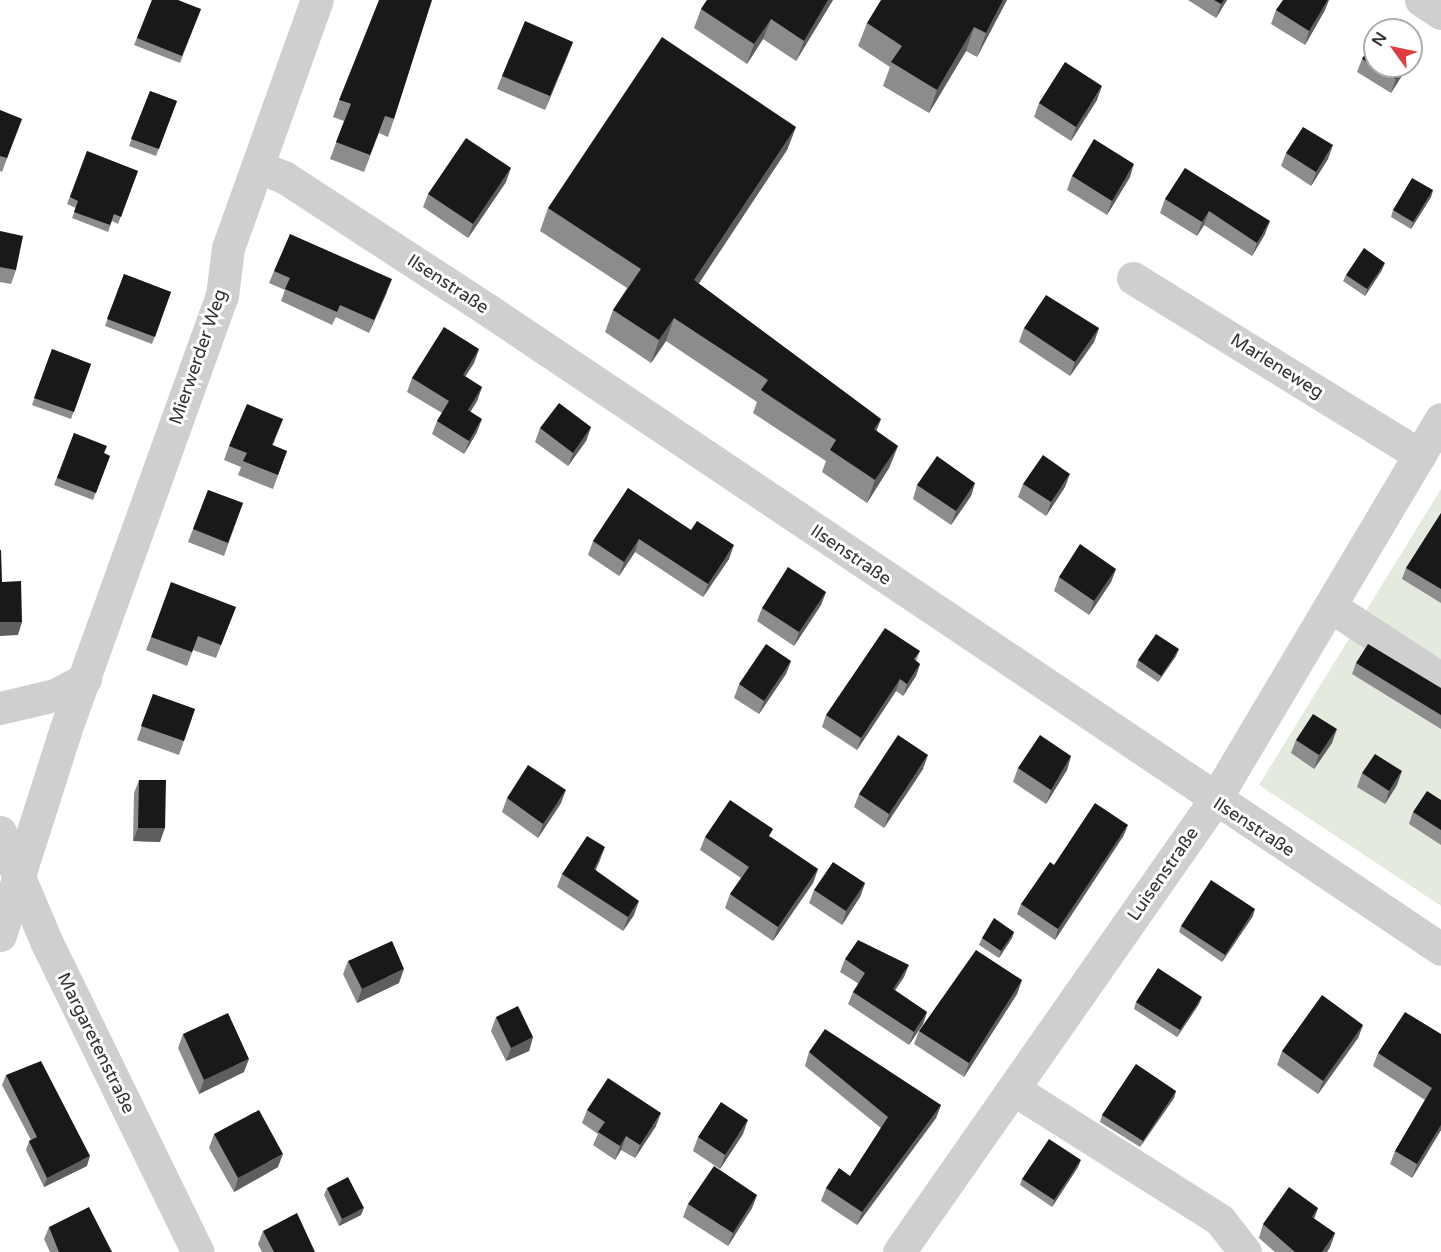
<!DOCTYPE html>
<html>
<head>
<meta charset="utf-8">
<style>
	body { margin:0 }
	#map { position:relative; width:1441px; height:1252px; overflow:hidden; background:#fff; font-family:"Varela Round",sans-serif }
	div>[style] { position:absolute }
	.green>* { inset:0; background:#e4ebde }
	.minor>* { height:33px; margin:-16.5px; padding:0 16.5px; transform-origin:16.5px; border-radius:16.5px; background:#cfcfcf }
	.wall>* { inset:0; background:#8c8c8c }
	.shaded-wall>* { inset:0; background:#5e5e5e }
	.building>* { inset:0; background:#191919 }
	span { translate:-50% -50%; white-space:nowrap; text-align:center; line-height:1.15; -webkit-text-stroke:6px #fff; paint-order:stroke }
	.street-label { font-size:18px; color:#323232 }
	.north { position:absolute; left:1363px; top:18px; width:60px; height:60px; box-sizing:border-box; background:#fff; border:2px solid #adadad; border-radius:50%; rotate:303deg; font-size:16px; font-weight:700; line-height:24px; text-align:center; color:#323232 }
	.north::after { content:''; display:block; margin:auto; width:21px; height:27px; background:#df3e41; clip-path:polygon(50% 0,100% 100%,50% 72%,0 100%) }
</style>
</head>
<body>
<div id="map">
	<div class="green">
		<div style="clip-path:polygon(1441px 489px,1441px 906px,1259px 785px)"></div>
	</div>
	<div class="minor">
		<div style="left:1421px;top:0;width:24px;rotate:33deg"></div>
		<div style="left:258px;top:167px;width:28px;rotate:21deg"></div>
		<div style="left:284px;top:177px;width:244px;rotate:33.1deg"></div>
		<div style="left:488px;top:310px;width:1147px;rotate:33.84deg"></div>
		<div style="left:1133px;top:278px;width:337px;rotate:31.7deg"></div>
		<div style="left:1330px;top:606px;width:133px;rotate:33.3deg"></div>
		<div style="left:0;top:708px;width:57px;rotate:-13.3deg"></div>
		<div style="left:55px;top:695px;width:34px;rotate:-28deg"></div>
		<div style="left:0;top:832px;width:118px;rotate:67.1deg"></div>
		<div style="left:46px;top:941px;width:346px;rotate:64deg"></div>
		<div style="left:0;top:935px;width:214px;rotate:-72.3deg"></div>
		<div style="left:65px;top:731px;width:462px;rotate:-70.2deg"></div>
		<div style="left:222px;top:296px;width:48px;rotate:-82.9deg"></div>
		<div style="left:228px;top:248px;width:263px;rotate:-70.3deg"></div>
		<div style="left:1013px;top:1089px;width:245px;rotate:32.3deg"></div>
		<div style="left:1220px;top:1220px;width:41px;rotate:52deg"></div>
		<div style="left:899px;top:1252px;width:550px;rotate:-55.07deg"></div>
		<div style="left:1214px;top:801px;width:444px;rotate:-59.3deg"></div>
	</div>
	<div class="wall">
		<div style="clip-path:polygon(152px 0,201px 9px,180px 63px,134px 45px)"></div>
		<div style="clip-path:polygon(707px 0,833px 0,796px 61px,763px 39px,747px 64px,694px 28px,701px 9px)"></div>
		<div style="clip-path:polygon(1007px 0,977px 57px,966px 51px,929px 113px,883px 86px,890px 67px,858px 46px,867px 23px)"></div>
		<div style="clip-path:polygon(1188px 0,1227px 0,1216px 18px)"></div>
		<div style="clip-path:polygon(1276px 10px,1325px 10px,1305px 45px,1271px 24px)"></div>
		<div style="clip-path:polygon(573px 42px,545px 110px,497px 89px,502px 76px)"></div>
		<div style="clip-path:polygon(1362px 59px,1375px 66px,1408px 66px,1391px 93px,1357px 72px)"></div>
		<div style="clip-path:polygon(150px 91px,177px 101px,156px 156px,129px 146px)"></div>
		<div style="clip-path:polygon(339px 100px,394px 119px,388px 137px,379px 133px,364px 172px,330px 159px,344px 121px,333px 117px)"></div>
		<div style="clip-path:polygon(1097px 100px,1071px 141px,1034px 117px,1039px 103px)"></div>
		<div style="clip-path:polygon(0 110px,22px 119px,2px 172px,0 171px)"></div>
		<div style="clip-path:polygon(796px 127px,787px 150px,698px 283px,881px 419px,876px 431px,898px 446px,889px 468px,867px 503px,822px 472px,826px 461px,753px 413px,757px 402px,666px 341px,651px 363px,605px 332px,613px 310px,627px 288px,540px 231px,548px 208px)"></div>
		<div style="clip-path:polygon(87px 151px,138px 171px,118px 224px,112px 221px,108px 232px,72px 218px,76px 208px,67px 204px)"></div>
		<div style="clip-path:polygon(1286px 153px,1328px 159px,1311px 186px,1281px 166px)"></div>
		<div style="clip-path:polygon(1185px 168px,1265px 234px,1252px 256px,1204px 225px,1197px 236px,1160px 213px,1165px 199px)"></div>
		<div style="clip-path:polygon(1072px 176px,1130px 177px,1107px 215px,1067px 190px)"></div>
		<div style="clip-path:polygon(506px 182px,468px 238px,423px 207px,428px 194px)"></div>
		<div style="clip-path:polygon(1433px 190px,1431px 197px,1411px 229px,1391px 217px,1393px 210px)"></div>
		<div style="clip-path:polygon(0 231px,16px 270px,11px 284px,0 282px)"></div>
		<div style="clip-path:polygon(1382px 270px,1365px 296px,1343px 281px,1346px 275px)"></div>
		<div style="clip-path:polygon(274px 271px,387px 292px,369px 333px,336px 317px,332px 325px,281px 301px,285px 290px,269px 283px)"></div>
		<div style="clip-path:polygon(124px 274px,171px 292px,152px 344px,105px 326px)"></div>
		<div style="clip-path:polygon(1024px 328px,1099px 328px,1094px 342px,1070px 376px,1019px 342px)"></div>
		<div style="clip-path:polygon(52px 349px,91px 364px,71px 419px,32px 405px)"></div>
		<div style="clip-path:polygon(479px 349px,474px 363px,465px 376px,482px 387px,477px 401px,470px 412px,477px 432px,464px 454px,432px 434px,437px 421px,442px 413px,407px 392px,412px 378px)"></div>
		<div style="clip-path:polygon(283px 419px,273px 445px,287px 451px,273px 489px,238px 475px,241px 467px,224px 460px,229px 446px)"></div>
		<div style="clip-path:polygon(591px 427px,586px 441px,568px 466px,535px 442px,540px 428px)"></div>
		<div style="clip-path:polygon(74px 433px,104px 453px,110px 456px,93px 500px,54px 485px)"></div>
		<div style="clip-path:polygon(975px 483px,971px 496px,951px 525px,913px 499px,917px 485px)"></div>
		<div style="clip-path:polygon(1023px 484px,1065px 487px,1046px 516px,1018px 497px)"></div>
		<div style="clip-path:polygon(628px 488px,729px 559px,703px 597px,635px 552px,619px 576px,588px 555px,593px 541px)"></div>
		<div style="clip-path:polygon(208px 490px,243px 503px,224px 556px,188px 542px)"></div>
		<div style="clip-path:polygon(1441px 513px,1441px 603px,1402px 579px,1406px 568px)"></div>
		<div style="clip-path:polygon(1116px 569px,1111px 582px,1089px 615px,1054px 591px,1059px 577px)"></div>
		<div style="clip-path:polygon(826px 592px,821px 605px,794px 646px,757px 621px,762px 608px)"></div>
		<div style="clip-path:polygon(236px 607px,216px 658px,193px 650px,187px 666px,146px 650px,151px 637px)"></div>
		<div style="clip-path:polygon(920px 651px,916px 661px,920px 664px,916px 676px,903px 696px,896px 691px,857px 750px,822px 727px,826px 715px)"></div>
		<div style="clip-path:polygon(1176px 656px,1158px 682px,1136px 667px,1138px 660px)"></div>
		<div style="clip-path:polygon(791px 661px,786px 674px,759px 714px,734px 698px,739px 684px)"></div>
		<div style="clip-path:polygon(1356px 663px,1441px 688px,1441px 729px,1352px 674px)"></div>
		<div style="clip-path:polygon(153px 694px,195px 709px,179px 755px,137px 740px)"></div>
		<div style="clip-path:polygon(1296px 740px,1332px 743px,1314px 769px,1291px 753px)"></div>
		<div style="clip-path:polygon(1071px 756px,1067px 770px,1046px 804px,1013px 782px,1018px 768px)"></div>
		<div style="clip-path:polygon(923px 769px,884px 828px,854px 807px,859px 794px)"></div>
		<div style="clip-path:polygon(1362px 773px,1397px 785px,1385px 804px,1357px 787px)"></div>
		<div style="clip-path:polygon(139px 780px,160px 842px,133px 841px,134px 793px)"></div>
		<div style="clip-path:polygon(507px 798px,561px 803px,538px 838px,502px 812px)"></div>
		<div style="clip-path:polygon(1441px 800px,1441px 845px,1409px 824px,1413px 812px)"></div>
		<div style="clip-path:polygon(1124px 835px,1055px 940px,1017px 914px,1021px 904px,1054px 865px)"></div>
		<div style="clip-path:polygon(705px 837px,771px 837px,818px 869px,813px 883px,773px 941px,725px 908px,730px 894px,741px 878px,700px 850px)"></div>
		<div style="clip-path:polygon(600px 860px,596px 870px,634px 915px,623px 931px,557px 887px,562px 874px)"></div>
		<div style="clip-path:polygon(865px 883px,860px 897px,842px 925px,809px 903px,814px 890px)"></div>
		<div style="clip-path:polygon(1253px 916px,1222px 962px,1179px 932px,1181px 926px)"></div>
		<div style="clip-path:polygon(1014px 932px,1012px 938px,999px 958px,979px 945px,982px 938px)"></div>
		<div style="clip-path:polygon(845px 959px,904px 977px,895px 990px,927px 1012px,923px 1024px,909px 1045px,848px 1004px,853px 992px,859px 984px,840px 972px)"></div>
		<div style="clip-path:polygon(348px 961px,399px 983px,357px 1003px,343px 974px)"></div>
		<div style="clip-path:polygon(1022px 980px,1017px 994px,964px 1077px,914px 1044px,919px 1031px)"></div>
		<div style="clip-path:polygon(1136px 1002px,1199px 1004px,1177px 1037px,1134px 1009px)"></div>
		<div style="clip-path:polygon(496px 1017px,533px 1037px,529px 1051px,506px 1061px,491px 1031px)"></div>
		<div style="clip-path:polygon(1363px 1025px,1358px 1038px,1318px 1094px,1277px 1065px,1282px 1051px)"></div>
		<div style="clip-path:polygon(183px 1034px,244px 1072px,199px 1094px,178px 1048px)"></div>
		<div style="clip-path:polygon(1441px 1034px,1441px 1130px,1412px 1178px,1390px 1164px,1395px 1151px,1425px 1100px,1373px 1066px,1378px 1053px)"></div>
		<div style="clip-path:polygon(809px 1052px,941px 1105px,936px 1118px,857px 1225px,821px 1201px,826px 1188px,850px 1176px,881px 1128px,805px 1066px)"></div>
		<div style="clip-path:polygon(6px 1075px,87px 1166px,44px 1187px,26px 1150px,29px 1141px,31px 1140px,2px 1085px)"></div>
		<div style="clip-path:polygon(1176px 1091px,1174px 1098px,1140px 1147px,1100px 1122px,1102px 1115px)"></div>
		<div style="clip-path:polygon(587px 1110px,656px 1126px,635px 1158px,621px 1150px,615px 1160px,593px 1145px,598px 1134px,582px 1123px)"></div>
		<div style="clip-path:polygon(214px 1134px,278px 1167px,234px 1192px,209px 1148px)"></div>
		<div style="clip-path:polygon(743px 1134px,720px 1169px,693px 1151px,698px 1137px)"></div>
		<div style="clip-path:polygon(1078px 1167px,1052px 1207px,1020px 1185px,1022px 1179px)"></div>
		<div style="clip-path:polygon(327px 1188px,361px 1215px,339px 1226px,324px 1195px)"></div>
		<div style="clip-path:polygon(757px 1195px,752px 1208px,728px 1246px,683px 1217px,688px 1204px)"></div>
		<div style="clip-path:polygon(1318px 1208px,1314px 1219px,1335px 1233px,1330px 1247px,1327px 1252px,1275px 1252px,1259px 1238px,1263px 1224px)"></div>
		<div style="clip-path:polygon(49px 1227px,112px 1252px,50px 1252px,44px 1239px)"></div>
		<div style="clip-path:polygon(263px 1231px,315px 1252px,262px 1252px,258px 1244px)"></div>
	</div>
	<div class="shaded-wall">
		<div style="clip-path:polygon(828px 0,833px 0,796px 61px,804px 41px)"></div>
		<div style="clip-path:polygon(1003px 0,1007px 0,977px 57px,986px 33px)"></div>
		<div style="clip-path:polygon(1224px 0,1227px 0,1216px 18px,1221px 4px)"></div>
		<div style="clip-path:polygon(1328px 0,1329px 0,1325px 10px,1305px 45px,1309px 31px)"></div>
		<div style="clip-path:polygon(771px 19px,763px 39px,747px 64px,754px 44px)"></div>
		<div style="clip-path:polygon(974px 27px,966px 51px,929px 113px,937px 90px)"></div>
		<div style="clip-path:polygon(573px 42px,568px 55px,545px 110px,550px 96px)"></div>
		<div style="clip-path:polygon(1417px 45px,1412px 59px,1411px 61px,1411px 55px)"></div>
		<div style="clip-path:polygon(1404px 66px,1408px 66px,1391px 93px,1396px 79px)"></div>
		<div style="clip-path:polygon(1102px 86px,1097px 100px,1071px 141px,1076px 127px)"></div>
		<div style="clip-path:polygon(796px 127px,787px 150px,686px 303px,694px 280px)"></div>
		<div style="clip-path:polygon(1333px 145px,1328px 159px,1311px 186px,1316px 172px)"></div>
		<div style="clip-path:polygon(1134px 164px,1130px 177px,1107px 215px,1112px 201px)"></div>
		<div style="clip-path:polygon(511px 168px,506px 182px,468px 238px,473px 224px)"></div>
		<div style="clip-path:polygon(1433px 190px,1431px 197px,1411px 229px,1413px 222px)"></div>
		<div style="clip-path:polygon(1209px 211px,1204px 225px,1197px 236px,1202px 222px)"></div>
		<div style="clip-path:polygon(1270px 221px,1265px 234px,1252px 256px,1257px 243px)"></div>
		<div style="clip-path:polygon(1385px 263px,1382px 270px,1365px 296px,1367px 289px)"></div>
		<div style="clip-path:polygon(392px 279px,387px 292px,369px 333px,374px 320px)"></div>
		<div style="clip-path:polygon(674px 318px,666px 341px,651px 363px,659px 340px)"></div>
		<div style="clip-path:polygon(1099px 328px,1094px 342px,1070px 376px,1075px 362px)"></div>
		<div style="clip-path:polygon(479px 349px,474px 363px,458px 388px,463px 375px)"></div>
		<div style="clip-path:polygon(482px 387px,477px 401px,463px 424px,468px 410px)"></div>
		<div style="clip-path:polygon(482px 419px,477px 432px,464px 454px,469px 441px)"></div>
		<div style="clip-path:polygon(881px 419px,872px 442px,874px 429px)"></div>
		<div style="clip-path:polygon(591px 427px,586px 441px,568px 466px,573px 453px)"></div>
		<div style="clip-path:polygon(898px 446px,889px 468px,867px 503px,875px 480px)"></div>
		<div style="clip-path:polygon(1070px 474px,1065px 487px,1046px 516px,1051px 502px)"></div>
		<div style="clip-path:polygon(975px 483px,971px 496px,951px 525px,956px 511px)"></div>
		<div style="clip-path:polygon(639px 539px,635px 552px,619px 576px,624px 562px)"></div>
		<div style="clip-path:polygon(734px 545px,729px 559px,703px 597px,708px 584px)"></div>
		<div style="clip-path:polygon(1116px 569px,1111px 582px,1089px 615px,1094px 601px)"></div>
		<div style="clip-path:polygon(826px 592px,821px 605px,794px 646px,799px 632px)"></div>
		<div style="clip-path:polygon(0 622px,22px 622px,18px 635px,0 636px)"></div>
		<div style="clip-path:polygon(1179px 649px,1176px 656px,1158px 682px,1161px 676px)"></div>
		<div style="clip-path:polygon(791px 661px,786px 674px,759px 714px,764px 701px)"></div>
		<div style="clip-path:polygon(920px 664px,916px 676px,903px 696px,907px 684px)"></div>
		<div style="clip-path:polygon(900px 679px,896px 691px,857px 750px,861px 738px)"></div>
		<div style="clip-path:polygon(1337px 729px,1332px 743px,1314px 769px,1319px 755px)"></div>
		<div style="clip-path:polygon(928px 755px,923px 769px,884px 828px,889px 814px)"></div>
		<div style="clip-path:polygon(1071px 756px,1067px 770px,1046px 804px,1051px 790px)"></div>
		<div style="clip-path:polygon(1402px 771px,1397px 785px,1385px 804px,1389px 791px)"></div>
		<div style="clip-path:polygon(566px 790px,561px 803px,538px 838px,543px 824px)"></div>
		<div style="clip-path:polygon(1128px 825px,1124px 835px,1055px 940px,1058px 929px)"></div>
		<div style="clip-path:polygon(138px 828px,165px 828px,160px 842px,133px 841px)"></div>
		<div style="clip-path:polygon(605px 847px,600px 860px,589px 882px,594px 869px)"></div>
		<div style="clip-path:polygon(818px 869px,813px 883px,773px 941px,778px 927px)"></div>
		<div style="clip-path:polygon(865px 883px,860px 897px,842px 925px,846px 911px)"></div>
		<div style="clip-path:polygon(639px 901px,634px 915px,623px 931px,628px 917px)"></div>
		<div style="clip-path:polygon(1255px 909px,1253px 916px,1222px 962px,1225px 955px)"></div>
		<div style="clip-path:polygon(1014px 932px,1012px 938px,999px 958px,1001px 951px)"></div>
		<div style="clip-path:polygon(909px 965px,904px 977px,888px 1001px,893px 989px)"></div>
		<div style="clip-path:polygon(404px 969px,399px 983px,357px 1003px,362px 989px)"></div>
		<div style="clip-path:polygon(1022px 980px,1017px 994px,964px 1077px,969px 1063px)"></div>
		<div style="clip-path:polygon(1202px 997px,1199px 1004px,1177px 1037px,1180px 1030px)"></div>
		<div style="clip-path:polygon(927px 1012px,923px 1024px,909px 1045px,914px 1032px)"></div>
		<div style="clip-path:polygon(1363px 1025px,1358px 1038px,1318px 1094px,1323px 1081px)"></div>
		<div style="clip-path:polygon(533px 1037px,529px 1051px,506px 1061px,511px 1048px)"></div>
		<div style="clip-path:polygon(249px 1059px,244px 1072px,199px 1094px,204px 1080px)"></div>
		<div style="clip-path:polygon(1176px 1091px,1174px 1098px,1140px 1147px,1143px 1141px)"></div>
		<div style="clip-path:polygon(941px 1105px,936px 1118px,857px 1225px,862px 1212px)"></div>
		<div style="clip-path:polygon(661px 1113px,656px 1126px,635px 1158px,640px 1145px)"></div>
		<div style="clip-path:polygon(748px 1120px,743px 1134px,720px 1169px,725px 1155px)"></div>
		<div style="clip-path:polygon(1441px 1125px,1441px 1130px,1412px 1178px,1417px 1164px)"></div>
		<div style="clip-path:polygon(626px 1136px,621px 1150px,615px 1160px,620px 1146px)"></div>
		<div style="clip-path:polygon(283px 1154px,278px 1167px,234px 1192px,238px 1178px)"></div>
		<div style="clip-path:polygon(90px 1156px,87px 1166px,44px 1187px,47px 1178px)"></div>
		<div style="clip-path:polygon(1081px 1160px,1078px 1167px,1052px 1207px,1054px 1200px)"></div>
		<div style="clip-path:polygon(757px 1195px,752px 1208px,728px 1246px,733px 1233px)"></div>
		<div style="clip-path:polygon(364px 1208px,361px 1215px,339px 1226px,342px 1219px)"></div>
		<div style="clip-path:polygon(1318px 1208px,1313px 1221px,1312px 1217px)"></div>
		<div style="clip-path:polygon(1335px 1233px,1330px 1247px,1327px 1252px,1322px 1252px)"></div>
	</div>
	<div class="building">
		<div style="clip-path:polygon(152px 0,178px 0,201px 9px,182px 56px,137px 38px)"></div>
		<div style="clip-path:polygon(379px 0,432px 0,394px 119px,385px 116px,370px 155px,336px 142px,351px 104px,339px 100px)"></div>
		<div style="clip-path:polygon(707px 0,828px 0,804px 41px,771px 19px,754px 44px,701px 9px)"></div>
		<div style="clip-path:polygon(881px 0,1003px 0,986px 33px,974px 27px,937px 90px,891px 62px,902px 46px,867px 23px)"></div>
		<div style="clip-path:polygon(1214px 0,1224px 0,1221px 4px)"></div>
		<div style="clip-path:polygon(1283px 0,1328px 0,1309px 31px,1276px 10px)"></div>
		<div style="clip-path:polygon(525px 21px,573px 42px,550px 96px,502px 76px)"></div>
		<div style="clip-path:polygon(1383px 24px,1393px 30px,1379px 30px)"></div>
		<div style="clip-path:polygon(662px 37px,796px 127px,694px 280px,881px 419px,874px 429px,898px 446px,875px 480px,830px 450px,836px 440px,761px 390px,768px 380px,674px 318px,659px 340px,613px 310px,641px 269px,548px 208px)"></div>
		<div style="clip-path:polygon(1375px 37px,1375px 66px,1404px 66px,1396px 79px,1362px 59px)"></div>
		<div style="clip-path:polygon(1411px 41px,1417px 45px,1411px 55px)"></div>
		<div style="clip-path:polygon(1065px 62px,1102px 86px,1076px 127px,1039px 103px)"></div>
		<div style="clip-path:polygon(150px 91px,177px 101px,159px 149px,131px 139px)"></div>
		<div style="clip-path:polygon(0 110px,22px 119px,7px 158px,0 156px)"></div>
		<div style="clip-path:polygon(1303px 127px,1333px 145px,1316px 172px,1286px 153px)"></div>
		<div style="clip-path:polygon(466px 138px,511px 168px,473px 224px,428px 194px)"></div>
		<div style="clip-path:polygon(1094px 139px,1134px 164px,1112px 201px,1072px 176px)"></div>
		<div style="clip-path:polygon(87px 151px,138px 171px,121px 217px,114px 214px,110px 225px,74px 212px,78px 201px,70px 197px)"></div>
		<div style="clip-path:polygon(1185px 168px,1270px 221px,1257px 243px,1209px 211px,1202px 222px,1165px 199px)"></div>
		<div style="clip-path:polygon(1412px 178px,1433px 190px,1413px 222px,1393px 210px)"></div>
		<div style="clip-path:polygon(0 231px,23px 236px,16px 270px,0 267px)"></div>
		<div style="clip-path:polygon(290px 234px,392px 279px,374px 320px,340px 305px,337px 312px,285px 289px,290px 278px,274px 271px)"></div>
		<div style="clip-path:polygon(1364px 248px,1385px 263px,1367px 289px,1346px 275px)"></div>
		<div style="clip-path:polygon(124px 274px,171px 292px,155px 337px,107px 319px)"></div>
		<div style="clip-path:polygon(1046px 295px,1099px 328px,1075px 362px,1024px 328px)"></div>
		<div style="clip-path:polygon(444px 327px,479px 349px,463px 375px,482px 387px,468px 410px,482px 419px,469px 441px,437px 421px,449px 401px,412px 378px)"></div>
		<div style="clip-path:polygon(52px 349px,91px 364px,74px 412px,34px 398px)"></div>
		<div style="clip-path:polygon(559px 403px,591px 427px,573px 453px,540px 428px)"></div>
		<div style="clip-path:polygon(247px 404px,283px 419px,272px 445px,287px 451px,278px 475px,243px 461px,247px 453px,229px 446px)"></div>
		<div style="clip-path:polygon(74px 433px,107px 446px,104px 453px,110px 456px,96px 493px,57px 478px)"></div>
		<div style="clip-path:polygon(1043px 455px,1070px 474px,1051px 502px,1023px 484px)"></div>
		<div style="clip-path:polygon(937px 456px,975px 483px,956px 511px,917px 485px)"></div>
		<div style="clip-path:polygon(628px 488px,691px 530px,697px 521px,734px 545px,708px 584px,639px 539px,624px 562px,593px 541px)"></div>
		<div style="clip-path:polygon(208px 490px,243px 503px,228px 543px,193px 529px)"></div>
		<div style="clip-path:polygon(1441px 513px,1441px 589px,1406px 568px)"></div>
		<div style="clip-path:polygon(1080px 544px,1116px 569px,1094px 601px,1059px 577px)"></div>
		<div style="clip-path:polygon(0 550px,1px 550px,2px 582px,21px 581px,22px 622px,0 622px)"></div>
		<div style="clip-path:polygon(788px 567px,826px 592px,799px 632px,762px 608px)"></div>
		<div style="clip-path:polygon(171px 582px,236px 607px,221px 645px,198px 636px,192px 652px,151px 637px)"></div>
		<div style="clip-path:polygon(885px 628px,920px 651px,914px 659px,920px 664px,907px 684px,900px 679px,861px 738px,826px 715px)"></div>
		<div style="clip-path:polygon(1156px 634px,1179px 649px,1161px 676px,1138px 660px)"></div>
		<div style="clip-path:polygon(766px 644px,791px 661px,764px 701px,739px 684px)"></div>
		<div style="clip-path:polygon(1368px 644px,1441px 688px,1441px 715px,1356px 663px)"></div>
		<div style="clip-path:polygon(153px 694px,195px 709px,184px 741px,141px 726px)"></div>
		<div style="clip-path:polygon(1313px 714px,1337px 729px,1319px 755px,1296px 740px)"></div>
		<div style="clip-path:polygon(898px 735px,928px 755px,889px 814px,859px 794px)"></div>
		<div style="clip-path:polygon(1040px 735px,1071px 756px,1051px 790px,1018px 768px)"></div>
		<div style="clip-path:polygon(1375px 754px,1402px 771px,1389px 791px,1362px 773px)"></div>
		<div style="clip-path:polygon(528px 765px,566px 790px,543px 824px,507px 798px)"></div>
		<div style="clip-path:polygon(139px 780px,166px 780px,165px 828px,138px 828px)"></div>
		<div style="clip-path:polygon(1427px 791px,1441px 800px,1441px 830px,1413px 812px)"></div>
		<div style="clip-path:polygon(730px 800px,773px 829px,769px 836px,818px 869px,778px 927px,730px 894px,749px 867px,705px 837px)"></div>
		<div style="clip-path:polygon(1095px 803px,1128px 825px,1058px 929px,1021px 904px,1050px 862px,1054px 865px)"></div>
		<div style="clip-path:polygon(587px 836px,605px 847px,594px 869px,639px 901px,628px 917px,562px 874px)"></div>
		<div style="clip-path:polygon(833px 862px,865px 883px,846px 911px,814px 890px)"></div>
		<div style="clip-path:polygon(1211px 880px,1255px 909px,1225px 955px,1181px 926px)"></div>
		<div style="clip-path:polygon(994px 918px,1014px 932px,1001px 951px,982px 938px)"></div>
		<div style="clip-path:polygon(858px 940px,909px 965px,893px 989px,927px 1012px,914px 1032px,853px 992px,865px 973px,845px 959px)"></div>
		<div style="clip-path:polygon(392px 941px,404px 969px,362px 989px,348px 961px)"></div>
		<div style="clip-path:polygon(976px 950px,1022px 980px,969px 1063px,919px 1031px)"></div>
		<div style="clip-path:polygon(1158px 968px,1202px 997px,1180px 1030px,1136px 1002px)"></div>
		<div style="clip-path:polygon(1322px 995px,1363px 1025px,1323px 1081px,1282px 1051px)"></div>
		<div style="clip-path:polygon(518px 1006px,533px 1037px,511px 1048px,496px 1017px)"></div>
		<div style="clip-path:polygon(1405px 1012px,1441px 1034px,1441px 1125px,1417px 1164px,1395px 1151px,1432px 1088px,1378px 1053px)"></div>
		<div style="clip-path:polygon(228px 1013px,249px 1059px,204px 1080px,183px 1034px)"></div>
		<div style="clip-path:polygon(825px 1029px,941px 1105px,862px 1212px,826px 1188px,839px 1168px,850px 1176px,888px 1117px,809px 1052px)"></div>
		<div style="clip-path:polygon(41px 1061px,90px 1156px,47px 1178px,29px 1141px,37px 1137px,6px 1075px)"></div>
		<div style="clip-path:polygon(1136px 1064px,1176px 1091px,1143px 1141px,1102px 1115px)"></div>
		<div style="clip-path:polygon(608px 1078px,661px 1113px,640px 1145px,626px 1136px,620px 1146px,598px 1132px,605px 1122px,587px 1110px)"></div>
		<div style="clip-path:polygon(721px 1102px,748px 1120px,725px 1155px,698px 1137px)"></div>
		<div style="clip-path:polygon(259px 1110px,283px 1154px,238px 1178px,214px 1134px)"></div>
		<div style="clip-path:polygon(1049px 1139px,1081px 1160px,1054px 1200px,1022px 1179px)"></div>
		<div style="clip-path:polygon(714px 1166px,757px 1195px,733px 1233px,688px 1204px)"></div>
		<div style="clip-path:polygon(348px 1177px,364px 1208px,342px 1219px,327px 1188px)"></div>
		<div style="clip-path:polygon(1289px 1187px,1318px 1208px,1312px 1217px,1335px 1233px,1322px 1252px,1295px 1252px,1263px 1224px)"></div>
		<div style="clip-path:polygon(89px 1207px,112px 1252px,59px 1252px,49px 1227px)"></div>
		<div style="clip-path:polygon(297px 1213px,315px 1252px,274px 1252px,263px 1231px)"></div>
	</div>
	<div class="street-label">
		<span style="left:448px;top:284px;rotate:33deg">Ilsenstraße</span>
		<span style="left:198px;top:357px;rotate:-71deg">Mierwerder Weg</span>
		<span style="left:1277px;top:366px;rotate:32deg">Marleneweg</span>
		<span style="left:851px;top:555px;rotate:34deg">Ilsenstraße</span>
		<span style="left:1254px;top:827px;rotate:33deg">Ilsenstraße</span>
		<span style="left:1163px;top:874px;rotate:-55deg">Luisenstraße</span>
		<span style="left:96px;top:1043px;rotate:64deg">Margaretenstraße</span>
	</div>
	<div class="north">N</div>
</div>
</body>
</html>
